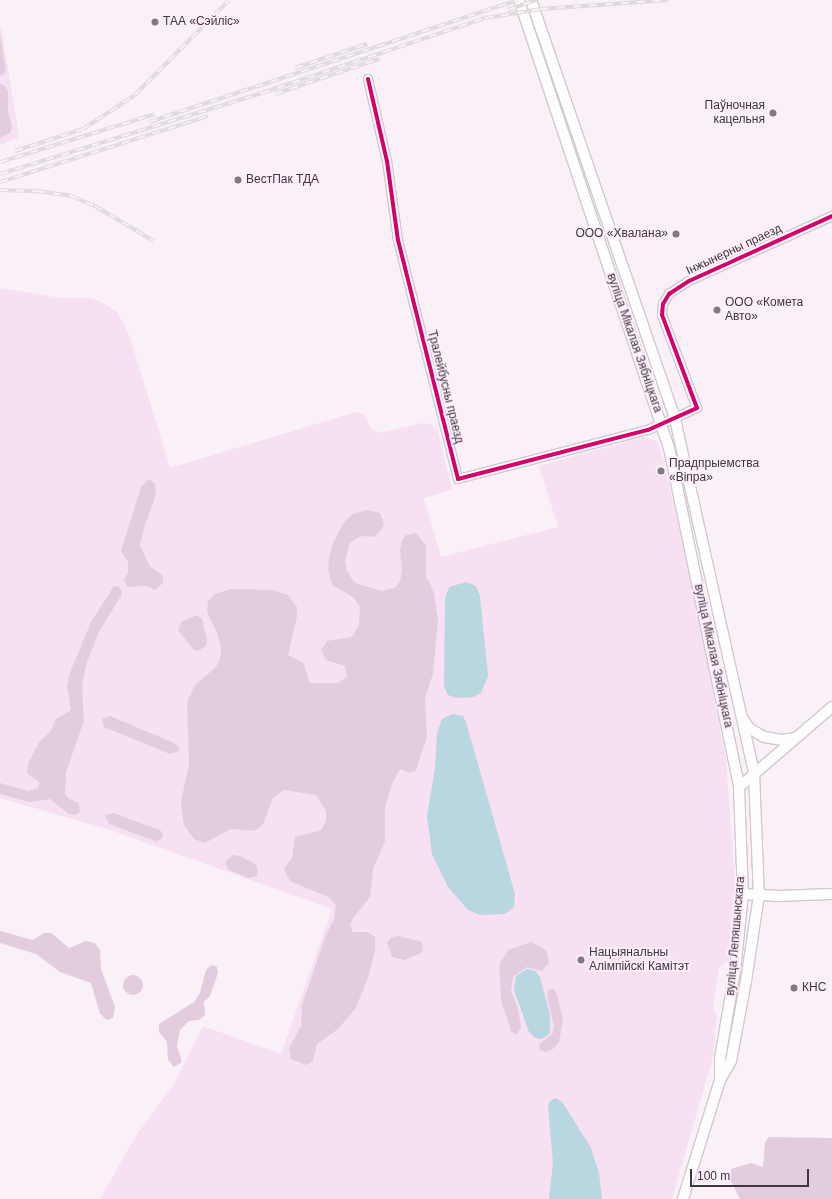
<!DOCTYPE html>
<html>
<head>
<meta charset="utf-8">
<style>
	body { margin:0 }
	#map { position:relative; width:832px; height:1199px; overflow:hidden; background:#faf1f8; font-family:Helvetica,sans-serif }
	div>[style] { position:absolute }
	.green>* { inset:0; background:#f6e0f2 }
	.forest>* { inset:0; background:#e2ccde }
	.round { border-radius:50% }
	.water>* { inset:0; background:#b8d7e0 }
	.roads { filter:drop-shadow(1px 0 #d0c9cf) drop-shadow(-1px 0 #d0c9cf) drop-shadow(0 1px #d0c9cf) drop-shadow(0 -1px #d0c9cf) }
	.minor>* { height:8px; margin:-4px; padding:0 4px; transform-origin:4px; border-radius:4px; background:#fefdfe }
	.major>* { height:10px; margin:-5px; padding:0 5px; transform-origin:5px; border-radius:5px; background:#fefdfe }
	.rail>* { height:4px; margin-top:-2px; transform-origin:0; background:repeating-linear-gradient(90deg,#feedfb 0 8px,#dddadc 0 16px); box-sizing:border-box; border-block:1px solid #dddadc }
	.cycleway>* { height:4px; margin:-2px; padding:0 2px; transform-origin:2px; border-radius:2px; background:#d6006c }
	.dots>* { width:11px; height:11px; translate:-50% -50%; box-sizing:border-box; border:2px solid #feedfb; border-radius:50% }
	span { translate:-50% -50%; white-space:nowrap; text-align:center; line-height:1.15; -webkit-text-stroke:4px #feedfb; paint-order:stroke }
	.poi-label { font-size:12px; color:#3e383d }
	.left { translate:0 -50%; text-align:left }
	.right { translate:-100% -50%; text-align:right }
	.street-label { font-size:12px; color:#3e383d }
	.scale { position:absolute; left:690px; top:1169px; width:119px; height:18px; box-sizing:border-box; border:2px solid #3e383d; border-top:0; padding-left:5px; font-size:12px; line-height:14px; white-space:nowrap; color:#3e383d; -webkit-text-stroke:3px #feedfb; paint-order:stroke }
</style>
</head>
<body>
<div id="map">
	<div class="green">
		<div style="clip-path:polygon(1px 26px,19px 138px,0 145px,0 27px)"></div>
		<div style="clip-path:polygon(0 288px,61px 298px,90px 298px,100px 301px,118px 313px,130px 337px,170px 468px,356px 412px,364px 414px,371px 428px,380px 433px,422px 423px,432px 424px,438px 432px,452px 490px,424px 498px,441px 557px,558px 527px,539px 466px,644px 437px,657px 441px,661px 451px,687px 559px,726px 759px,735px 881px,733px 934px,728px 961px,719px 968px,713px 1009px,717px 1016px,713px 1057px,672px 1199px,100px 1199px,135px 1137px,174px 1084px,203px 1026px,281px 1054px,332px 909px,107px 829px,0 798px)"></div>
	</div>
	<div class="forest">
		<div style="clip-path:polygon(0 34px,6px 70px,2px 76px,0 75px)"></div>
		<div style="clip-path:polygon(0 84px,5px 86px,8px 92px,8px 112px,12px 126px,10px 133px,0 138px)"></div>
		<div style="clip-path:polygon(149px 479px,155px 484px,156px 494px,143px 531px,140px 545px,149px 565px,163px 576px,163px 583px,155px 590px,147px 586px,127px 587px,124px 580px,128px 572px,128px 562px,121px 551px,141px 487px)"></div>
		<div style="clip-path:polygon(367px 510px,380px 513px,384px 523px,382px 529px,374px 537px,361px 536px,350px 543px,345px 561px,347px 571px,355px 583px,381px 591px,395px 588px,400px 581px,402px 570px,400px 550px,402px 541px,406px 535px,416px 533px,426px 546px,426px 576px,434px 593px,438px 620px,433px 674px,425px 698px,427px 737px,416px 770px,410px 773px,400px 769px,392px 784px,385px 808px,385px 841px,373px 869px,370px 897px,353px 918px,350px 925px,353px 932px,368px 932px,375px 937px,375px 950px,368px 978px,355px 1009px,338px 1029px,317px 1044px,313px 1061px,306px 1065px,291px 1059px,289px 1048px,301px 1026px,302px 1005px,326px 935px,334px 919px,336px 905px,328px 897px,290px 881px,284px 869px,292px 858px,295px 837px,321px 830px,326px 821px,326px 811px,316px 795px,284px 790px,273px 798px,263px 824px,255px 831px,231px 829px,205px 843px,194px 839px,184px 825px,181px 802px,189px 764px,187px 702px,195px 685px,216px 667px,220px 659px,221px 649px,218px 635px,207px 612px,208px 601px,215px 594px,231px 589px,272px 590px,288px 595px,297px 607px,297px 616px,288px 655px,303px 663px,310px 683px,338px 683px,343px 680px,347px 676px,345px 666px,326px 660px,321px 650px,327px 641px,352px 637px,359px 625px,360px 607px,353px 597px,332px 585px,328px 569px,329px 558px,333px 543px,344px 522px,353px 514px)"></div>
		<div style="clip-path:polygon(114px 586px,120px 587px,122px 594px,99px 632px,87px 662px,82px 685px,84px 721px,66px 772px,65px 794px,69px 799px,79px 803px,80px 812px,75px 815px,69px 814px,50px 799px,30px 802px,0 794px,0 783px,28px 791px,38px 788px,39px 782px,27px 773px,28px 764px,39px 742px,51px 731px,56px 719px,71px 710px,67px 687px,69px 675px,91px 622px)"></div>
		<div style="clip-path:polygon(197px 615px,202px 619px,207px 640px,206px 646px,198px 651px,193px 649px,178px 630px,181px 622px)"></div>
		<div style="clip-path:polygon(110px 716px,174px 743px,178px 746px,179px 751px,170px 754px,104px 727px,102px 719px)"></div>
		<div style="clip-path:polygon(113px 813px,160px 830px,163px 834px,162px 839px,155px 841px,109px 824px,105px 815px)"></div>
		<div style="clip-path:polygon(232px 855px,240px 856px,255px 864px,258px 870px,257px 876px,248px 878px,229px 870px,225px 862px)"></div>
		<div style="clip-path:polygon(0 931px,33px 940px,44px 933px,51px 933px,69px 948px,86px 941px,95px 943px,100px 950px,101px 969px,115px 1007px,113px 1018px,107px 1020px,100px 1014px,91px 983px,60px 972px,36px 954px,0 943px)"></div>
		<div style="clip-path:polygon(399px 936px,422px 942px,423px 952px,404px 960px,392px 957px,387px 943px,392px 937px)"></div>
		<div style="clip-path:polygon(531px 942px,546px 950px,549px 963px,542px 971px,527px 967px,513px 977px,511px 991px,518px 1008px,521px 1028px,516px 1035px,511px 1031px,501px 1000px,499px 965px,508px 950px)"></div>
		<div style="clip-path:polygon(211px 965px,217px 967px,218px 973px,210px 996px,204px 1002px,205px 1015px,199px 1020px,189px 1021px,180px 1030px,177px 1046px,182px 1062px,174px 1067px,168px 1060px,167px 1042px,159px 1032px,159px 1024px,194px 1002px,200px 993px,206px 970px)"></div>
		<div class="round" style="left:123px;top:975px;width:20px;height:20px"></div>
		<div style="clip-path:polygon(549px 989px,554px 989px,557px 994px,563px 1020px,559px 1042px,553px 1049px,545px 1052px,540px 1050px,539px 1044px,552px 1034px,554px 1026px,547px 995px)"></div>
		<div style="clip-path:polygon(769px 1137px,832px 1138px,832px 1199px,740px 1199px,731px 1181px,731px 1169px,751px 1163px,763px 1167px,765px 1142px)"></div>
	</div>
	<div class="water">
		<div style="clip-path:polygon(466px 582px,476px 586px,480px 596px,488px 676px,481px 693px,473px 697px,456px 698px,448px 695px,444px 686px,445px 599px,449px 587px)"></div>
		<div style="clip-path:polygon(453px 714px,463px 716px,466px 722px,515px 894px,514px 907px,505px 914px,480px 915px,468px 910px,448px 887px,432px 854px,427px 816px,435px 768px,437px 733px,442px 719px)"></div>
		<div style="clip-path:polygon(527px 969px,535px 971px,540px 977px,550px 1015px,550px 1033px,542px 1039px,535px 1038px,529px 1032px,514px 990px,516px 976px)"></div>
		<div style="clip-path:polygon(556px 1098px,563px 1103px,591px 1148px,599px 1173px,602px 1199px,549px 1199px,553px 1163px,548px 1107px,550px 1101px)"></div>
	</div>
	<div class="roads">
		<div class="minor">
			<div style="left:368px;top:79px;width:84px;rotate:77deg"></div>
			<div style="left:387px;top:161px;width:80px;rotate:82.1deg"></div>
			<div style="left:398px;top:240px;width:246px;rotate:75.9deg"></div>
			<div style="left:458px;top:479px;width:196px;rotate:-14.5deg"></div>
			<div style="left:648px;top:430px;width:54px;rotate:-24.2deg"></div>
			<div style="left:697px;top:408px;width:99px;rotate:-110.6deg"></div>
			<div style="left:662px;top:315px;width:11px;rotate:-85deg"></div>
			<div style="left:663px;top:304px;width:12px;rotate:-59deg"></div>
			<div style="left:669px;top:294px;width:24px;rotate:-33deg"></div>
			<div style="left:689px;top:281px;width:157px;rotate:-24.4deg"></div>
		</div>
		<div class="major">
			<div style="left:519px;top:0;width:472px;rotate:71.5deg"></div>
			<div style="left:669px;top:448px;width:346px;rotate:78.3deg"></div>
			<div style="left:739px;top:787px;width:107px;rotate:87.9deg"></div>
			<div style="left:743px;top:894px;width:76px;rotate:96deg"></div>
			<div style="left:735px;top:970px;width:90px;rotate:99.6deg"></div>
			<div style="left:720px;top:1059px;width:19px;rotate:90deg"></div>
			<div style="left:531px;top:0;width:443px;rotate:71deg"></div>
			<div style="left:675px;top:419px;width:363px;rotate:77.4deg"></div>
			<div style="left:754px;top:773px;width:122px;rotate:87.7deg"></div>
			<div style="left:759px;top:895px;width:87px;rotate:98.6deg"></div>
			<div style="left:746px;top:981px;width:81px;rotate:100.6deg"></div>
			<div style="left:731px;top:1061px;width:22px;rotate:120deg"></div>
			<div style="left:720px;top:1080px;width:125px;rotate:107.3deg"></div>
			<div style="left:743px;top:719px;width:11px;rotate:56deg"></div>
			<div style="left:749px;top:728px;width:17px;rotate:31deg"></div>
			<div style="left:764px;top:737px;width:18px;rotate:9deg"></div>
			<div style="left:782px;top:740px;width:13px;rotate:-9deg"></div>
			<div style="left:739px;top:787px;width:123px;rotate:-40.7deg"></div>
			<div style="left:743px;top:894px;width:33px;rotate:3deg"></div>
			<div style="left:776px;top:896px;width:56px;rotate:-2deg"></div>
		</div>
	</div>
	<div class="rail">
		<div style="left:508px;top:10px;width:30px;rotate:-20deg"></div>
		<div style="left:295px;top:68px;width:76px;rotate:-18.4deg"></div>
		<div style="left:275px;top:94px;width:110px;rotate:-18.6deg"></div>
		<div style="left:149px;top:122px;width:389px;rotate:-18.3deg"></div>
		<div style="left:15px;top:151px;width:71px;rotate:-17.9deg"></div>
		<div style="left:83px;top:129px;width:62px;rotate:-33.2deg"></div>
		<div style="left:135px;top:95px;width:134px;rotate:-45.3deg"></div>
		<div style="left:0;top:162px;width:162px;rotate:-17.2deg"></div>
		<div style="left:0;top:174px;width:274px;rotate:-17.2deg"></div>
		<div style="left:262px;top:93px;width:235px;rotate:-18.6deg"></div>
		<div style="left:485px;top:18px;width:57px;rotate:-9.1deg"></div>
		<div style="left:541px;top:9px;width:127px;rotate:-4.1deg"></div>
		<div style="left:0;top:182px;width:218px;rotate:-17.6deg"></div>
		<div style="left:0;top:190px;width:37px;rotate:2deg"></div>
		<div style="left:37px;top:191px;width:34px;rotate:8deg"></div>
		<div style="left:71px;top:196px;width:26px;rotate:23deg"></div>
		<div style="left:95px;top:206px;width:69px;rotate:30.7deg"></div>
	</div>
	<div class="cycleway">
		<div style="left:368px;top:79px;width:84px;rotate:77deg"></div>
		<div style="left:387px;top:161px;width:80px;rotate:82.1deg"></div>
		<div style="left:398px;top:240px;width:246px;rotate:75.9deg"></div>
		<div style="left:458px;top:479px;width:196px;rotate:-14.5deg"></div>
		<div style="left:648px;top:430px;width:54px;rotate:-24.2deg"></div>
		<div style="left:697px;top:408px;width:99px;rotate:-110.6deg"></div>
		<div style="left:662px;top:315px;width:11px;rotate:-85deg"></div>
		<div style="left:663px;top:304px;width:12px;rotate:-59deg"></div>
		<div style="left:669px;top:294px;width:24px;rotate:-33deg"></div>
		<div style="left:689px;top:281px;width:157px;rotate:-24.4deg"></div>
	</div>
	<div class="dots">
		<div style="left:155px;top:22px;background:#80797e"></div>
		<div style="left:773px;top:113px;background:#80797e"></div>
		<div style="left:238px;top:180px;background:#80797e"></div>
		<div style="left:676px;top:234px;background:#80797e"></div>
		<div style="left:717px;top:310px;background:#80797e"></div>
		<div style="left:661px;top:471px;background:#80797e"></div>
		<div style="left:581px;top:960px;background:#80797e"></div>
		<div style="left:794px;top:988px;background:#80797e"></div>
	</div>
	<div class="poi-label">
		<span class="left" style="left:163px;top:22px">ТАА «Сэйліс»</span>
		<span class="right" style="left:765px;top:113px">Паўночная<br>кацельня</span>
		<span class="left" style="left:246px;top:180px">ВестПак ТДА</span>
		<span class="right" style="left:668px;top:234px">ООО «Хвалана»</span>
		<span class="left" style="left:725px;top:310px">ООО «Комета<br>Авто»</span>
		<span class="left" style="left:669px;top:471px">Прадпрыемства<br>«Віпра»</span>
		<span class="left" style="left:589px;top:960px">Нацыянальны<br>Алімпійскі Камітэт</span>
		<span class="left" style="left:802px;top:988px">КНС</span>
	</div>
	<div class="street-label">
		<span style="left:734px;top:250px;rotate:-25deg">Інжынерны праезд</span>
		<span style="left:634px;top:343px;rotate:71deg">вуліца Мікалая Зябніцкага</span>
		<span style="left:445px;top:387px;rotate:76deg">Тралейбусны праезд</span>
		<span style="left:713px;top:656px;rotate:78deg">вуліца Мікалая Зябніцкага</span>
		<span style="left:736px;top:936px;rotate:-85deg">вуліца Лепяшынскага</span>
	</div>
	<div class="scale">100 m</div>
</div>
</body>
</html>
